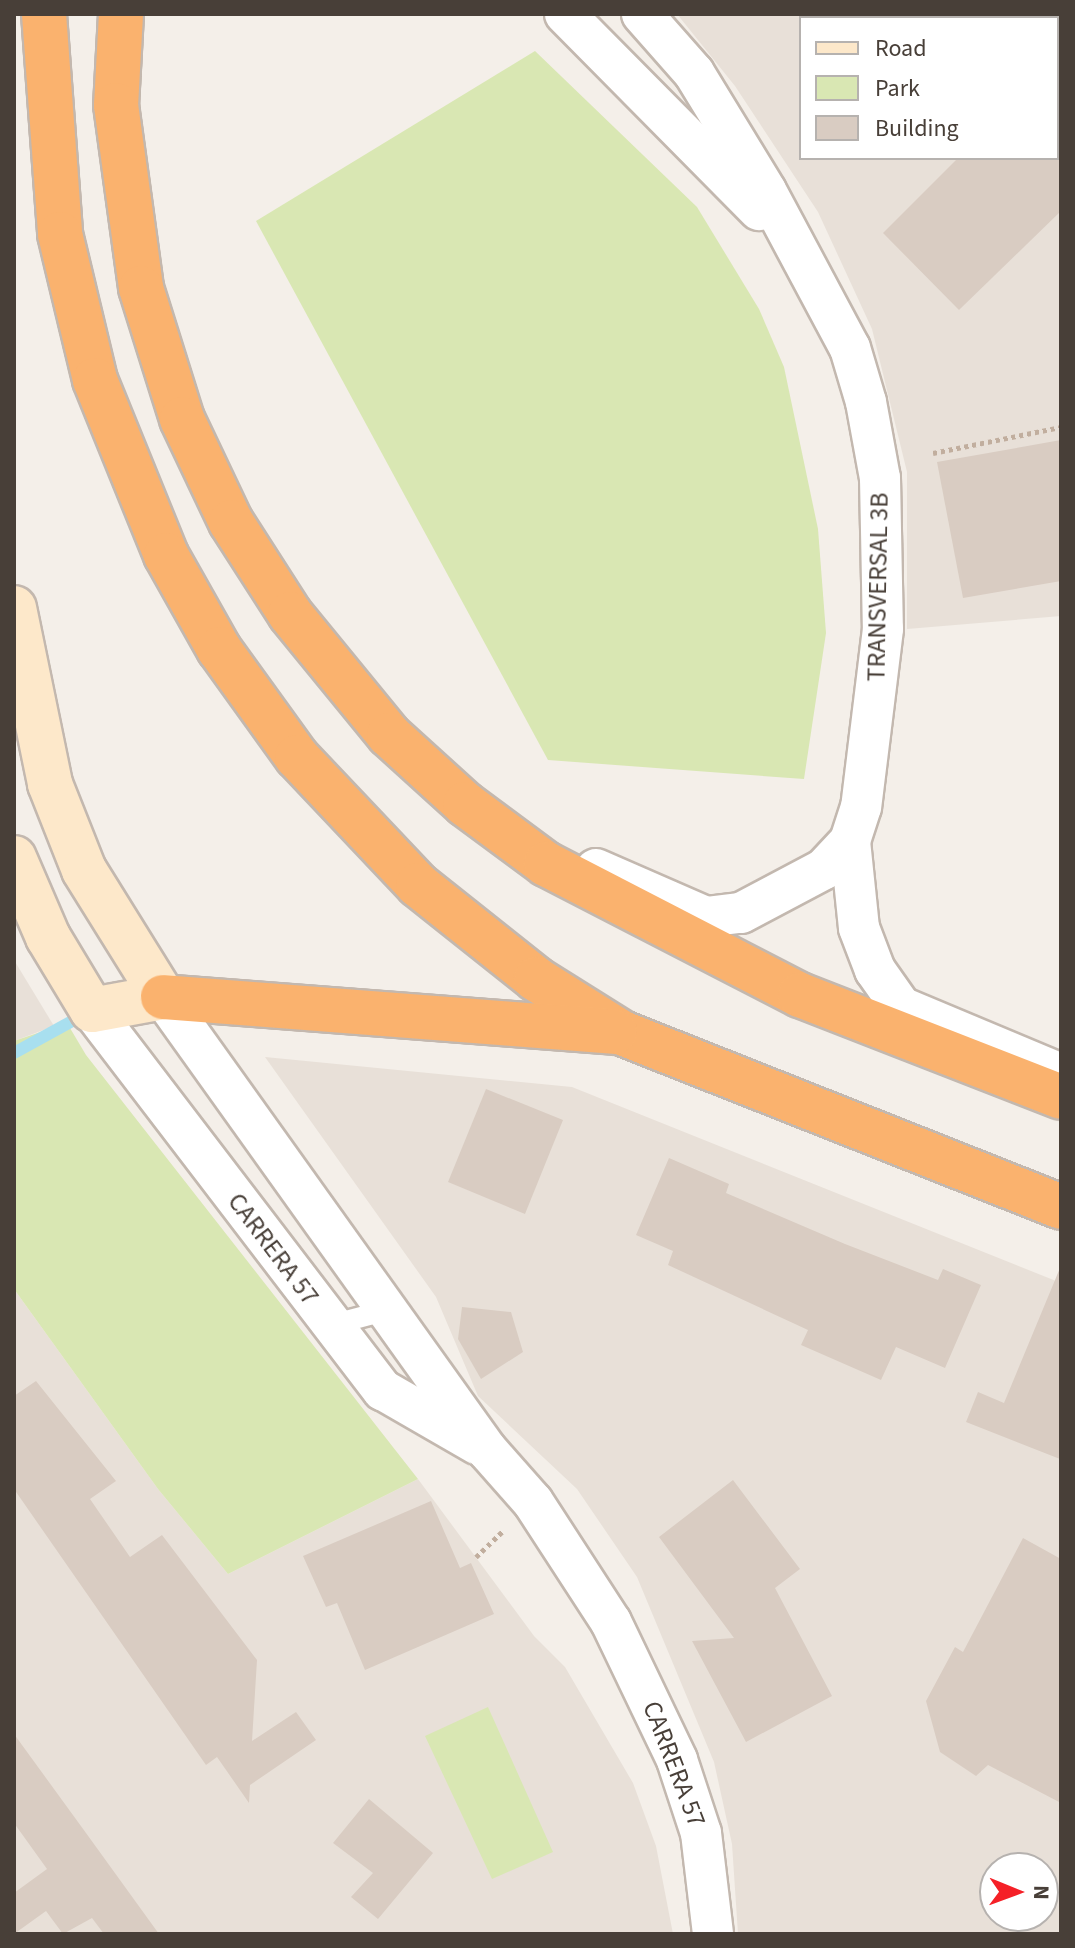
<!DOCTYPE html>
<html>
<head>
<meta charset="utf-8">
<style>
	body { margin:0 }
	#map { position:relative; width:1075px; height:1948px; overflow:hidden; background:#f4efe9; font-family:"Source Sans 3",sans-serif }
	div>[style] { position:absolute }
	.residential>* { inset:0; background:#e8e0d8 }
	.green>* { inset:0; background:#d9e7b3 }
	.stream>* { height:12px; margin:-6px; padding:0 6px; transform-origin:6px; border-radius:6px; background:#a8dfef }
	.building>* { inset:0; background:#d9ccc2 }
	.path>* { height:5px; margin-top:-2.5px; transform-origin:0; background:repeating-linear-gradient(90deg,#c1ae9e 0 4px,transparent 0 8px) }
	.roads { filter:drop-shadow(2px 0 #c3b8af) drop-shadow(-2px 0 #c3b8af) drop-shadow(0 2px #c3b8af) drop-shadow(0 -2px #c3b8af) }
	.lane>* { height:20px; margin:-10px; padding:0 10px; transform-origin:10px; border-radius:10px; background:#fff }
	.street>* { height:40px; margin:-20px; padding:0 20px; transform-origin:20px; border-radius:20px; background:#fff }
	.secondary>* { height:44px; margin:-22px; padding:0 22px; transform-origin:22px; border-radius:22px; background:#fde8ca }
	.highway>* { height:44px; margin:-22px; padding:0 22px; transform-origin:22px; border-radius:22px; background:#fab26e }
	span { translate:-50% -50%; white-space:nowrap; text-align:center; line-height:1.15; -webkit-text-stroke:8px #fff; paint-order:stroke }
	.street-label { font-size:26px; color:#483f38 }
	.frame { position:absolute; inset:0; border:16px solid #483f38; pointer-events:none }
	.legend { position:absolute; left:799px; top:16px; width:260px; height:144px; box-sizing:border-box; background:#fff; border:2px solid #b6b2af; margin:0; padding:10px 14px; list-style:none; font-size:24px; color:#483f38 }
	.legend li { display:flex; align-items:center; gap:16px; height:40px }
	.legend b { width:40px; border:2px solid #b6b2af }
	.north { position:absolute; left:979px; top:1852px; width:80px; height:80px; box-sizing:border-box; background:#fff; border:2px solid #b6b2af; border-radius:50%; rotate:91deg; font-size:22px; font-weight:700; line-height:32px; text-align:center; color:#483f38 }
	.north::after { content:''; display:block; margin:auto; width:28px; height:36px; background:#f52027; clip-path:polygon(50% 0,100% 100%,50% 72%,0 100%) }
</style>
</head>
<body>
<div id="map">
	<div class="residential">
		<div style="clip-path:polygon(evenodd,677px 14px,1061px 14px,1061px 616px,907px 629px,907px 472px,872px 329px,818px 212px,735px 86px,677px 14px,801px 18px,1057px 18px,1057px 158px,801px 158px,801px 18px)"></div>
		<div style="clip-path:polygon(14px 960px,54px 1026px,14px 1041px)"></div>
		<div style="clip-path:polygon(evenodd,265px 1057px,572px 1087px,1061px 1283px,1061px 1934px,738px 1934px,732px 1844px,714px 1762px,637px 1577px,577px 1489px,478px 1396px,436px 1297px,265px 1057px,995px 1868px,1043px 1868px,1043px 1916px,995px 1916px,995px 1868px)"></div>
		<div style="clip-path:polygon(14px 1289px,158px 1489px,228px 1574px,418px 1479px,534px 1636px,565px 1667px,633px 1783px,656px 1846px,673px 1934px,14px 1934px)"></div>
	</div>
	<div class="green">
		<div style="clip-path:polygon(535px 51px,697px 207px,759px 309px,784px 367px,818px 529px,826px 633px,804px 779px,548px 760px,256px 221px)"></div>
		<div style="clip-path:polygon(67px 1023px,86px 1055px,418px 1479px,228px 1574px,158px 1489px,14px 1289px,14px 1041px)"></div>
		<div style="clip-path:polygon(488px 1707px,553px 1852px,492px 1879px,425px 1736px)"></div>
	</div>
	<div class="stream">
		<div style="left:14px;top:1053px;width:81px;rotate:-28.8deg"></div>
	</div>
	<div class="building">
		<div style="clip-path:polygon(958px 158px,1061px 158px,1061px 211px,959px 310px,883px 233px)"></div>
		<div style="clip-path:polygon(1061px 440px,1061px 581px,963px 598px,937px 462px)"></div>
		<div style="clip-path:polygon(486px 1089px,563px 1120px,525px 1214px,448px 1182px)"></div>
		<div style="clip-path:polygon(669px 1158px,729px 1184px,726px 1193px,845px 1244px,938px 1280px,943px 1269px,981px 1285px,945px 1368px,896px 1347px,881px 1380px,801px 1345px,808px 1330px,668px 1265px,673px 1251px,636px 1235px)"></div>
		<div style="clip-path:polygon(1060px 1268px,1061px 1268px,1060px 1459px,966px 1422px,978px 1392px,1004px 1403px)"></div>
		<div style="clip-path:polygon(462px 1307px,511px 1312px,523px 1352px,481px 1379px,458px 1339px)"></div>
		<div style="clip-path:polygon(36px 1381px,116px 1481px,90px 1499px,130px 1557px,162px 1535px,257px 1660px,252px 1741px,296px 1712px,316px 1740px,250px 1785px,249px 1803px,217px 1757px,206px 1765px,14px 1489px,14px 1396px)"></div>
		<div style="clip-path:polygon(733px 1480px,800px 1569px,775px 1588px,832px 1696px,746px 1742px,692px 1641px,734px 1638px,659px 1537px)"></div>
		<div style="clip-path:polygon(431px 1501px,460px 1568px,471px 1563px,494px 1614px,365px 1670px,337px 1603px,326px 1607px,303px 1556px)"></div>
		<div style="clip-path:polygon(1023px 1538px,1061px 1559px,1061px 1803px,988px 1765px,976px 1776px,940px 1752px,926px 1701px,955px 1647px,963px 1652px)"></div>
		<div style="clip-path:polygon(14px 1734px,86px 1833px,159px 1934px,104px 1934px,92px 1918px,63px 1934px,46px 1911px,14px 1934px,14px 1893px,47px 1869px,14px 1823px)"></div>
		<div style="clip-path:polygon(369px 1799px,433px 1853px,378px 1919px,351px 1897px,373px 1873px,333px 1843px)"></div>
	</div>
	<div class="path">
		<div style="left:933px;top:453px;width:131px;rotate:-11.5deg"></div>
		<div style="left:476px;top:1557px;width:39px;rotate:-44deg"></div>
	</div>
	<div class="roads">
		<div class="lane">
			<div style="left:331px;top:1325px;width:59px;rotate:-14.7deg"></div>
		</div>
		<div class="street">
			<div style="left:565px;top:14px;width:276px;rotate:45.3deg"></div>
			<div style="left:642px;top:14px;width:79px;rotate:48.6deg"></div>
			<div style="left:694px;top:73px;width:138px;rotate:58.6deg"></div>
			<div style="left:766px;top:191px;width:178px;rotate:61.9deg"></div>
			<div style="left:850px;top:348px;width:56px;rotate:73.5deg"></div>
			<div style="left:866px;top:402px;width:77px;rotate:79.6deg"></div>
			<div style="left:880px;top:478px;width:151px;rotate:88.9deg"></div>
			<div style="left:883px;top:629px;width:179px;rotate:97deg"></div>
			<div style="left:861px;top:807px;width:36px;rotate:108deg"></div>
			<div style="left:850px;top:841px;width:87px;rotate:84.1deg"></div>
			<div style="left:859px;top:928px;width:45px;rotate:69.1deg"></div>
			<div style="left:875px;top:970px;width:45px;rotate:54.9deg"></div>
			<div style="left:901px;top:1007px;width:173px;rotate:22.7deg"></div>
			<div style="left:596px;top:869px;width:120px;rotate:23.6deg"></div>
			<div style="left:706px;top:917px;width:35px;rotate:-7deg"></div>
			<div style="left:741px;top:913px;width:94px;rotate:-27.9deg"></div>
			<div style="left:824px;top:869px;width:38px;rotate:-47deg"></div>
			<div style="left:163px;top:997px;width:557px;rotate:54.43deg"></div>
			<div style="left:487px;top:1450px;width:69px;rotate:48.5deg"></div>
			<div style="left:533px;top:1502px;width:143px;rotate:57deg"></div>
			<div style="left:611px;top:1622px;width:153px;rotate:64.4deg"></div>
			<div style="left:677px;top:1760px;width:77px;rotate:71.8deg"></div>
			<div style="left:701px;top:1833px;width:102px;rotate:83.2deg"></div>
			<div style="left:92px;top:1010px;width:479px;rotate:52.6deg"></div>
			<div style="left:383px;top:1390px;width:108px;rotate:29.9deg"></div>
		</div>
		<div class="secondary">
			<div style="left:14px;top:608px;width:180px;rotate:78.4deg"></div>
			<div style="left:50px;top:784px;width:92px;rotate:68.4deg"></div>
			<div style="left:84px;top:870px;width:150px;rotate:58.1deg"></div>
			<div style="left:163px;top:997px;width:72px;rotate:169.6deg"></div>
			<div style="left:92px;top:1010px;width:85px;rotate:-121.1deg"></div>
			<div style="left:48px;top:937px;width:86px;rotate:-113.3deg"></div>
		</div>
		<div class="highway">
			<div style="left:44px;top:14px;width:221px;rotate:85.8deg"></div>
			<div style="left:60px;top:234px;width:150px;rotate:76.5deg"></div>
			<div style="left:95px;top:380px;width:189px;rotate:67.9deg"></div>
			<div style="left:166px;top:555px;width:108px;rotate:60.6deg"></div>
			<div style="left:219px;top:649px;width:133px;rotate:54.2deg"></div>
			<div style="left:297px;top:757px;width:176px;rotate:46.6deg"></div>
			<div style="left:418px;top:885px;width:151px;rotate:38.5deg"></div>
			<div style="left:536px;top:979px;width:102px;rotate:32.1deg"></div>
			<div style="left:622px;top:1033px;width:472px;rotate:21.6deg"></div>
			<div style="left:121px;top:14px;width:91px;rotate:93.1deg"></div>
			<div style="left:116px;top:105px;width:185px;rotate:82.2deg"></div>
			<div style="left:141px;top:288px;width:137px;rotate:72.6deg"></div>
			<div style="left:182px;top:419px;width:114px;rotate:64.6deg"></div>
			<div style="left:231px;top:522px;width:109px;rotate:57.3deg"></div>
			<div style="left:290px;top:614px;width:156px;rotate:50.7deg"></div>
			<div style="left:389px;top:735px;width:103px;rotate:42.2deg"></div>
			<div style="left:465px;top:804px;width:101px;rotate:36.5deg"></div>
			<div style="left:546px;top:864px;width:286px;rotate:27.3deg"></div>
			<div style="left:800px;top:995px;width:280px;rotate:21.3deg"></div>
			<div style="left:163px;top:997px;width:453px;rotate:4.4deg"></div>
		</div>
	</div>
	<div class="street-label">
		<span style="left:878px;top:587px;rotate:-89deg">TRANSVERSAL 3B</span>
		<span style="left:273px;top:1249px;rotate:53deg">CARRERA 57</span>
		<span style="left:674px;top:1764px;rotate:69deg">CARRERA 57</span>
	</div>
	<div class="frame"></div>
	<ul class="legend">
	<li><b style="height:10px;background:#fde8ca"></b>Road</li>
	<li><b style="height:22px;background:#d9e7b3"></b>Park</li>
	<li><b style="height:22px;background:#d9ccc2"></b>Building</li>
	</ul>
	<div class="north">N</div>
</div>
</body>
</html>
